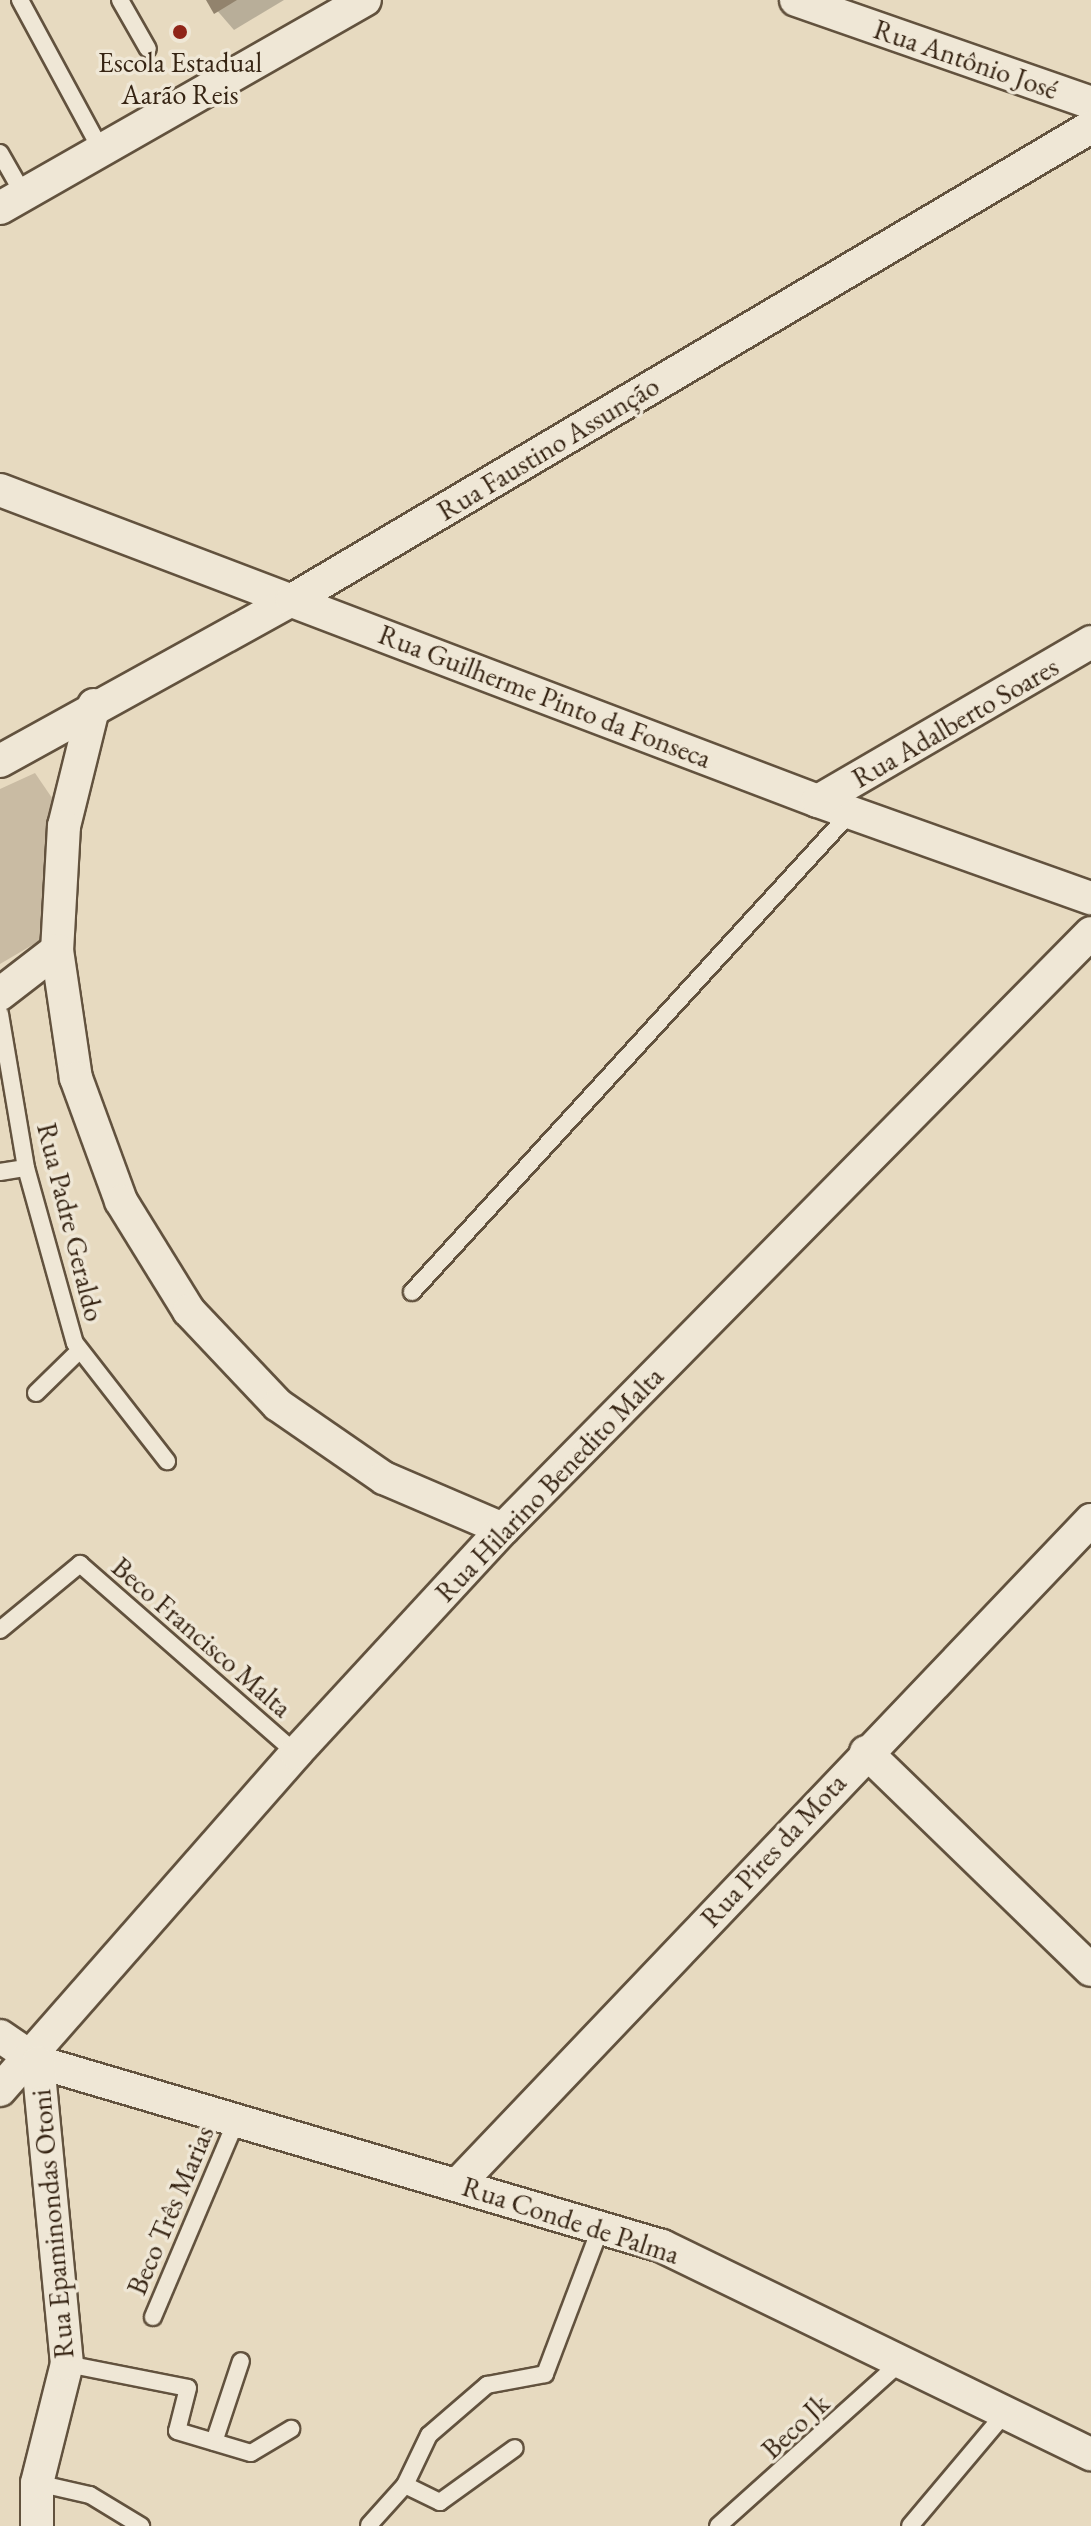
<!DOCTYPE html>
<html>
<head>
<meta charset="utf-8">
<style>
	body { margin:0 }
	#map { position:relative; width:1091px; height:2526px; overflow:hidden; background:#e7dac0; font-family:"EB Garamond",serif }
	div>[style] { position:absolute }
	.green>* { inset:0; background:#c9bba3 }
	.shadow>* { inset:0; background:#0003 }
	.building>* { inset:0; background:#92836d }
	.roads { filter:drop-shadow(2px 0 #62523e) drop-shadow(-2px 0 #62523e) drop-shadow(0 2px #62523e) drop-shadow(0 -2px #62523e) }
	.service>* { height:16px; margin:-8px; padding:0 8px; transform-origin:8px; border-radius:8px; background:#efe7d6 }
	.minor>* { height:32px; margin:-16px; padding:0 16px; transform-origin:16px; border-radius:16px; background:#efe7d6 }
	.dots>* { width:22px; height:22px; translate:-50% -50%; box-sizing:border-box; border:4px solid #efe7d6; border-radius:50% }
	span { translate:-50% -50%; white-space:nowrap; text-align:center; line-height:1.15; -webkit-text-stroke:7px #efe7d6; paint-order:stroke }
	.street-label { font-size:28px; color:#362413 }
	.poi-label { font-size:28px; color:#362413 }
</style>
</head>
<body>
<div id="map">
	<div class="green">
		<div style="clip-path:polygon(35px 773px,65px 817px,51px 934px,0 964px,0 789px)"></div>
	</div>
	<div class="shadow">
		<div style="clip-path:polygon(208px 0,284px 0,234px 30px)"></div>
	</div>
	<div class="building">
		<div style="clip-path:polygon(206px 0,237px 0,214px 14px)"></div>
	</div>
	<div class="roads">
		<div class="service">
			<div style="left:20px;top:0;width:170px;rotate:61.6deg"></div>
			<div style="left:120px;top:0;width:56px;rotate:60.3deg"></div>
			<div style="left:0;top:153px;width:48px;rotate:60.3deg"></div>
			<div style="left:0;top:1014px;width:156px;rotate:80.4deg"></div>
			<div style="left:26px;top:1168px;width:182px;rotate:74.4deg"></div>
			<div style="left:75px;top:1343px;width:150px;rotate:52.1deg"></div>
			<div style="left:0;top:1172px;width:26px;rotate:-9deg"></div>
			<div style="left:412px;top:1292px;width:649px;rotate:-47.56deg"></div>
			<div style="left:36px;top:1393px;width:60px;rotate:-44.3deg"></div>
			<div style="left:0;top:1630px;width:104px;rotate:-39.5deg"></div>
			<div style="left:80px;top:1564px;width:287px;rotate:41.2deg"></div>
			<div style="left:153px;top:2317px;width:210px;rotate:-67deg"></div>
			<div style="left:67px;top:2364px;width:123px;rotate:11.2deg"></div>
			<div style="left:188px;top:2388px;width:44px;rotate:104.3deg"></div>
			<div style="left:177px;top:2431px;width:77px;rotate:16.6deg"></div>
			<div style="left:251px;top:2453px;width:47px;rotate:-31deg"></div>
			<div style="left:214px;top:2442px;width:85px;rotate:-71.6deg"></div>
			<div style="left:37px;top:2483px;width:54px;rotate:12.8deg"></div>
			<div style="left:90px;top:2495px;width:60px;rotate:31.3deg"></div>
			<div style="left:405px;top:2485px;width:39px;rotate:26deg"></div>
			<div style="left:440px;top:2502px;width:92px;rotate:-35.8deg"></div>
			<div style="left:369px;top:2525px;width:54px;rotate:-48deg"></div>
			<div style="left:405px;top:2485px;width:55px;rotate:-64.4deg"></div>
			<div style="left:429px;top:2435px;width:77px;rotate:-40.8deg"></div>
			<div style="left:487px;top:2385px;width:59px;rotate:-10.7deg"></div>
			<div style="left:545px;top:2374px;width:155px;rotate:-69.2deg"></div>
			<div style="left:718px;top:2526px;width:249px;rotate:-41.9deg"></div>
			<div style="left:910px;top:2526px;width:149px;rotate:-49.9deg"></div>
		</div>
		<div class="minor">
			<div style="left:796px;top:0;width:312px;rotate:19.2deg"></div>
			<div style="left:0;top:208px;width:420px;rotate:-29.7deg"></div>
			<div style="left:0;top:490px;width:875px;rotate:20.82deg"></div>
			<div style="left:818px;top:801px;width:290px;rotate:19.6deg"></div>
			<div style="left:94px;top:705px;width:125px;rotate:103.9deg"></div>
			<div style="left:64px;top:826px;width:124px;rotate:93.2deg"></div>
			<div style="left:57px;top:950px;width:129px;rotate:81.6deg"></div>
			<div style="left:76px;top:1078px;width:131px;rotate:69.9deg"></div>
			<div style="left:121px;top:1201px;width:129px;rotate:58.3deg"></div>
			<div style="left:189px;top:1311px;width:129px;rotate:46.6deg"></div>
			<div style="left:278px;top:1405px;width:129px;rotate:34.6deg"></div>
			<div style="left:384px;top:1478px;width:129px;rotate:23.2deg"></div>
			<div style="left:0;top:761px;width:333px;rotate:-28.9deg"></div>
			<div style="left:292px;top:600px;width:929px;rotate:-30.63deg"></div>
			<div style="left:818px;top:801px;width:316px;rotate:-30.2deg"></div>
			<div style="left:0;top:994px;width:72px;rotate:-37.7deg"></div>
			<div style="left:866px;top:1752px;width:313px;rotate:44.1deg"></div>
			<div style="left:0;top:2036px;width:46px;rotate:34.4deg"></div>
			<div style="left:38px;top:2062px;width:651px;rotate:16.43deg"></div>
			<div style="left:662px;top:2246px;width:477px;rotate:25.9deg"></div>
			<div style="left:0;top:2090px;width:449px;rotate:-48.7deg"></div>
			<div style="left:296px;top:1753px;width:305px;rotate:-47.3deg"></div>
			<div style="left:503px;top:1529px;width:837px;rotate:-45.39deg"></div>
			<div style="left:459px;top:2183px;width:916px;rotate:-46.37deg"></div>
			<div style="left:37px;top:2526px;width:43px;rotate:-90deg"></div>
			<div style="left:37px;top:2483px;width:123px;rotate:-75.9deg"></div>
			<div style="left:67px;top:2364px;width:303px;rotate:-95.5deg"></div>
		</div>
	</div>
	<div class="dots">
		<div style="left:180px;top:32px;background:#8f2418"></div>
	</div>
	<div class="street-label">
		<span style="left:966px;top:59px;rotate:19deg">Rua Antônio José</span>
		<span style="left:548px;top:448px;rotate:-31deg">Rua Faustino Assunção</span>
		<span style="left:545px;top:696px;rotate:21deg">Rua Guilherme Pinto da Fonseca</span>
		<span style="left:955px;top:722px;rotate:-30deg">Rua Adalberto Soares</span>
		<span style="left:71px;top:1222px;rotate:76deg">Rua Padre Geraldo</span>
		<span style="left:549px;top:1484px;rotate:-46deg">Rua Hilarino Benedito Malta</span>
		<span style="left:202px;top:1637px;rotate:41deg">Beco Francisco Malta</span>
		<span style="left:773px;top:1850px;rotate:-47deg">Rua Pires da Mota</span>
		<span style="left:170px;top:2210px;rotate:-67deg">Beco Três Marias</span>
		<span style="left:571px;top:2220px;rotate:18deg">Rua Conde de Palma</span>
		<span style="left:52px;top:2224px;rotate:-95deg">Rua Epaminondas Otoni</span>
		<span style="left:795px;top:2426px;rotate:-43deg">Beco Jk</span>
	</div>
	<div class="poi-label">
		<span style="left:180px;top:78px">Escola Estadual<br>Aarão Reis</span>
	</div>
</div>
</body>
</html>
